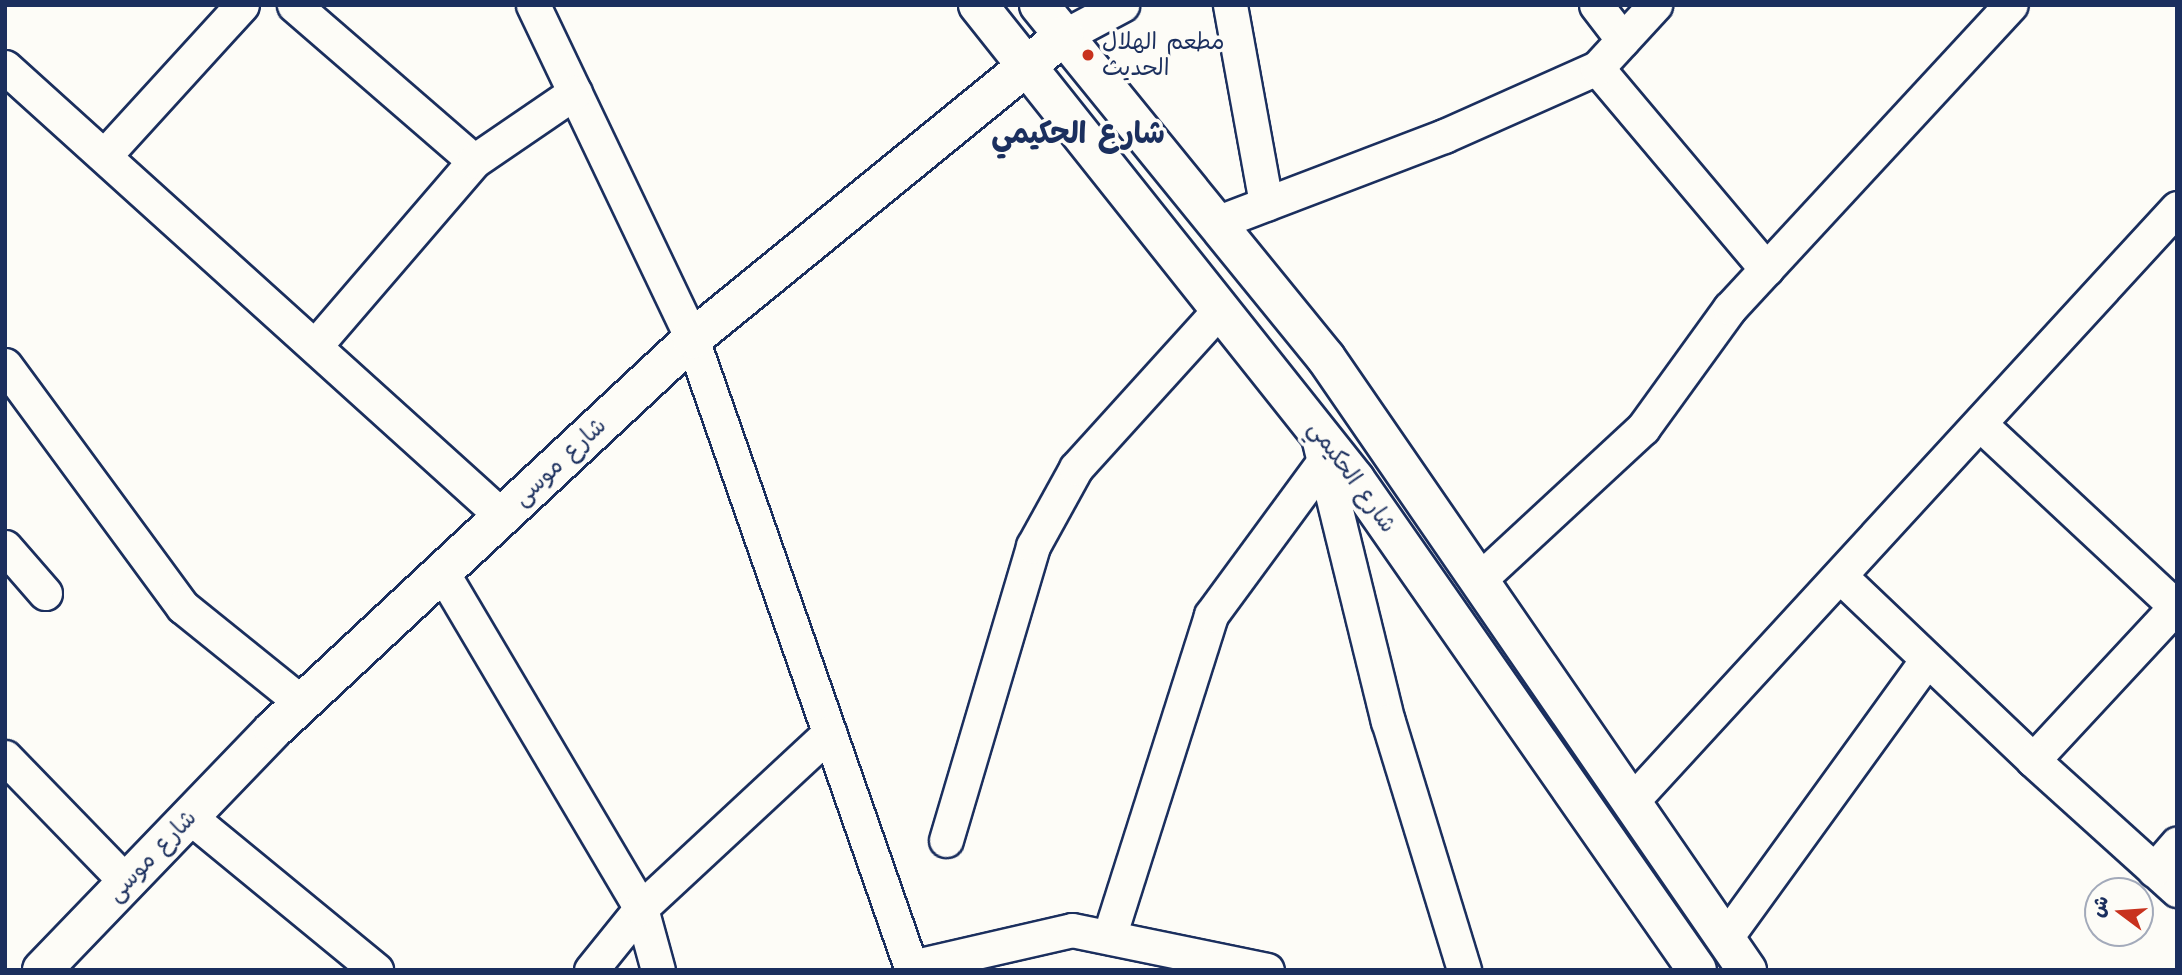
<!DOCTYPE html>
<html>
<head>
<meta charset="utf-8">
<style>
	body { margin:0 }
	#map { position:relative; width:2182px; height:975px; overflow:hidden; background:#fdfcf7; font-family:"Architects Daughter","Playpen Sans Arabic",sans-serif }
	div>[style] { position:absolute }
	.roads { filter:drop-shadow(2px 0 #1b2f5e) drop-shadow(-2px 0 #1b2f5e) drop-shadow(0 2px #1b2f5e) drop-shadow(0 -2px #1b2f5e) }
	.street>* { height:33px; margin:-16.5px; padding:0 16.5px; transform-origin:16.5px; border-radius:16.5px; background:#fdfcf7 }
	.secondary>* { height:38px; margin:-19px; padding:0 19px; transform-origin:19px; border-radius:19px; background:#fdfcf7 }
	.dots>* { width:19px; height:19px; translate:-50% -50%; box-sizing:border-box; border:4px solid #fdfcf7; border-radius:50% }
	span { translate:-50% -50%; white-space:nowrap; text-align:center; line-height:1.15; -webkit-text-stroke:7px #fdfcf7; paint-order:stroke }
	.poi-label { font-size:23px; color:#1b2f5e }
	.left { translate:0 -50%; text-align:left }
	.street-label { font-size:23px; color:#1b2f5e }
	.district-label { font-size:30px; color:#1b2f5e; font-weight:700 }
	.frame { position:absolute; inset:0; border:7px solid #1b2f5e; pointer-events:none }
	.north { position:absolute; left:2084px; top:877px; width:70px; height:70px; box-sizing:border-box; background:#fdfcf7; border:2px solid #a3aaba; border-radius:50%; rotate:286deg; font-size:19px; font-weight:700; line-height:28px; text-align:center; color:#1b2f5e }
	.north::after { content:''; display:block; margin:auto; width:24px; height:32px; background:#c8321e; clip-path:polygon(50% 0,100% 100%,50% 72%,0 100%) }
</style>
</head>
<body>
<div id="map">
	<div class="roads">
		<div class="street">
			<div style="left:294px;top:5px;width:238px;rotate:40.9deg"></div>
			<div style="left:533px;top:5px;width:370px;rotate:64.5deg"></div>
			<div style="left:692px;top:339px;width:668px;rotate:70.78deg"></div>
			<div style="left:1230px;top:5px;width:202px;rotate:79.7deg"></div>
			<div style="left:1596px;top:5px;width:44px;rotate:52.4deg"></div>
			<div style="left:1064px;top:36px;width:66px;rotate:-28.1deg"></div>
			<div style="left:5px;top:67px;width:670px;rotate:42.1deg"></div>
			<div style="left:1597px;top:68px;width:263px;rotate:49.9deg"></div>
			<div style="left:105px;top:155px;width:203px;rotate:-47.6deg"></div>
			<div style="left:1216px;top:223px;width:244px;rotate:-20.9deg"></div>
			<div style="left:1444px;top:136px;width:167px;rotate:-24deg"></div>
			<div style="left:1597px;top:68px;width:86px;rotate:-47.4deg"></div>
			<div style="left:315px;top:346px;width:244px;rotate:-49.3deg"></div>
			<div style="left:474px;top:161px;width:122px;rotate:-34.3deg"></div>
			<div style="left:5px;top:365px;width:300px;rotate:53.7deg"></div>
			<div style="left:183px;top:607px;width:153px;rotate:38.9deg"></div>
			<div style="left:1980px;top:424px;width:267px;rotate:43deg"></div>
			<div style="left:1317px;top:433px;width:297px;rotate:76.2deg"></div>
			<div style="left:1388px;top:721px;width:260px;rotate:73deg"></div>
			<div style="left:5px;top:547px;width:61px;rotate:49deg"></div>
			<div style="left:442px;top:572px;width:391px;rotate:59.4deg"></div>
			<div style="left:641px;top:908px;width:64px;rotate:74.7deg"></div>
			<div style="left:1840px;top:576px;width:267px;rotate:43.6deg"></div>
			<div style="left:2033px;top:760px;width:212px;rotate:-47.1deg"></div>
			<div style="left:1480px;top:579px;width:222px;rotate:-42.8deg"></div>
			<div style="left:1643px;top:428px;width:148px;rotate:-54.1deg"></div>
			<div style="left:1730px;top:308px;width:413px;rotate:-47.2deg"></div>
			<div style="left:5px;top:757px;width:174px;rotate:45.9deg"></div>
			<div style="left:2033px;top:760px;width:194px;rotate:42.1deg"></div>
			<div style="left:1631px;top:802px;width:807px;rotate:-47.41deg"></div>
			<div style="left:190px;top:817px;width:241px;rotate:39.4deg"></div>
			<div style="left:946px;top:840px;width:307px;rotate:-73.5deg"></div>
			<div style="left:1033px;top:546px;width:89px;rotate:-61.1deg"></div>
			<div style="left:1076px;top:468px;width:216px;rotate:-47.8deg"></div>
			<div style="left:2154px;top:870px;width:35px;rotate:-49deg"></div>
			<div style="left:1109px;top:937px;width:338px;rotate:-72.4deg"></div>
			<div style="left:1211px;top:615px;width:191px;rotate:-53.7deg"></div>
			<div style="left:1724px;top:940px;width:346px;rotate:-54.1deg"></div>
			<div style="left:911px;top:967px;width:165px;rotate:-12.9deg"></div>
			<div style="left:1072px;top:930px;width:199px;rotate:11.6deg"></div>
			<div style="left:591px;top:970px;width:80px;rotate:-51.1deg"></div>
			<div style="left:641px;top:908px;width:257px;rotate:-42.9deg"></div>
		</div>
		<div class="secondary">
			<div style="left:978px;top:5px;width:606px;rotate:51.5deg"></div>
			<div style="left:1355px;top:479px;width:598px;rotate:55.14deg"></div>
			<div style="left:1039px;top:5px;width:455px;rotate:50.9deg"></div>
			<div style="left:1326px;top:358px;width:743px;rotate:55.48deg"></div>
			<div style="left:42px;top:970px;width:333px;rotate:-46.1deg"></div>
			<div style="left:273px;top:730px;width:573px;rotate:-43.02deg"></div>
			<div style="left:692px;top:339px;width:480px;rotate:-39.2deg"></div>
		</div>
	</div>
	<div class="dots">
		<div style="left:1088px;top:55px;background:#c8321e"></div>
	</div>
	<div class="poi-label">
		<span class="left" style="left:1102px;top:55px">مطعم الهلال<br>الحديث</span>
	</div>
	<div class="street-label">
		<span style="left:560px;top:462px;rotate:-43deg">شارع موسى</span>
		<span style="left:1352px;top:477px;rotate:54deg">شارع الحكيمي</span>
		<span style="left:152px;top:856px;rotate:-46deg">شارع موسى</span>
	</div>
	<div class="district-label">
		<span style="left:1078px;top:134px">شارع الحكيمي</span>
	</div>
	<div class="frame"></div>
	<div class="north">ش</div>
</div>
</body>
</html>
